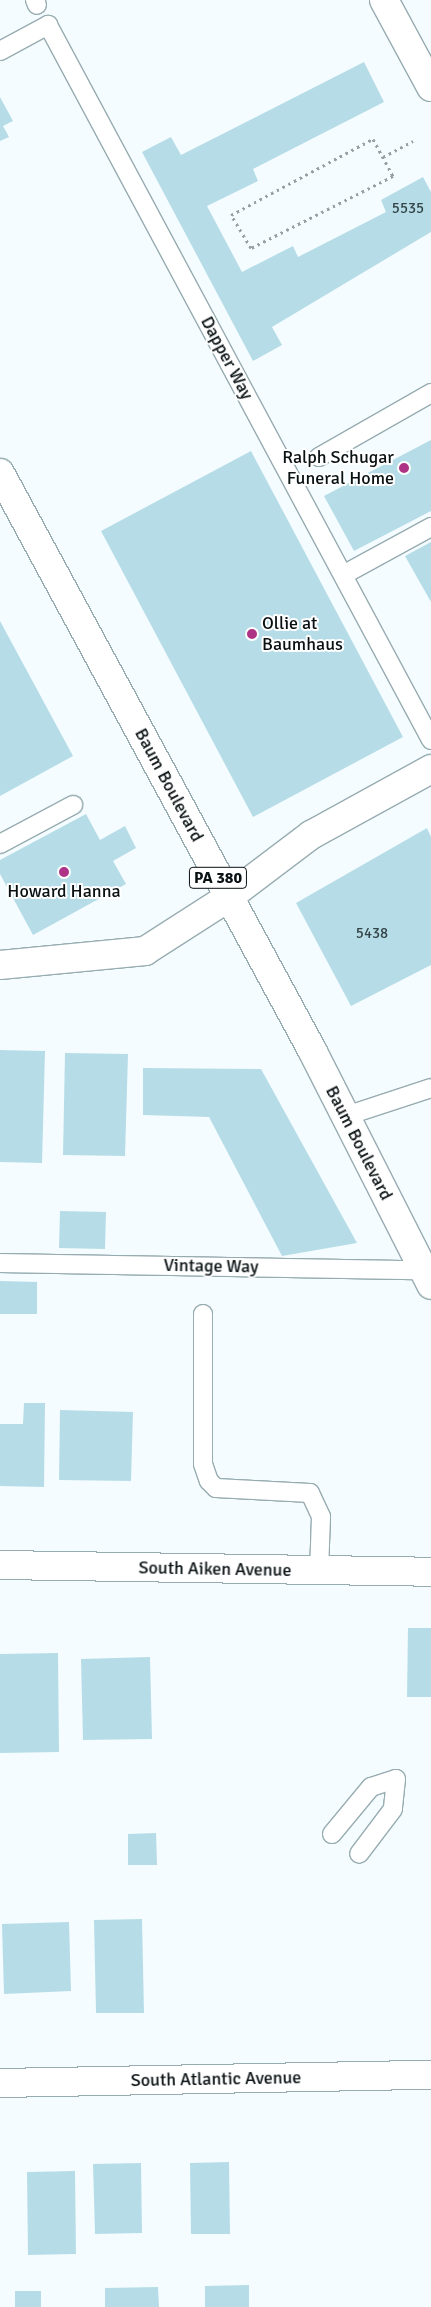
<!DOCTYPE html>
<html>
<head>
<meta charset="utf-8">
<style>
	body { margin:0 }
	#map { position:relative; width:431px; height:2307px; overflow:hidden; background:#f4fcff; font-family:Signika,sans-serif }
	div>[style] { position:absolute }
	.building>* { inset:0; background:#b6dde7 }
	.path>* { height:3px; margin-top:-1.5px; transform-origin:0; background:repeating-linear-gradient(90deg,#979fa1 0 2.5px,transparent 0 6.5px) }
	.roads { filter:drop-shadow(1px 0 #97acb1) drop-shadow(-1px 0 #97acb1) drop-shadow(0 1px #97acb1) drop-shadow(0 -1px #97acb1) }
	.service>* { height:18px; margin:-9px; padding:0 9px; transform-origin:9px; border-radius:9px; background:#fff }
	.minor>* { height:28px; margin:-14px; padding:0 14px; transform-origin:14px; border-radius:14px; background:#fff }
	.secondary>* { height:28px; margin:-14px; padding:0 14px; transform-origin:14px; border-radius:14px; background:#fff }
	.primary>* { height:28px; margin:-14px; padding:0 14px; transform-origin:14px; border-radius:14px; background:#fff }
	.dots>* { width:14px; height:14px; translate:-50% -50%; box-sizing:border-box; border:2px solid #fff; border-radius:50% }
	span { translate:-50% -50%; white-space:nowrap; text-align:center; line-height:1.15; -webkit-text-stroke:4px #fff; paint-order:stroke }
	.number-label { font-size:15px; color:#344448 }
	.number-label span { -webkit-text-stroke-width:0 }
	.shield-label span { padding:1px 4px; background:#fff; border:1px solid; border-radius:4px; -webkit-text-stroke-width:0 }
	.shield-label { font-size:16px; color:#091113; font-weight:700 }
	.street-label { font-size:18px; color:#091113 }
	.poi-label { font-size:18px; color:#091113 }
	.right { translate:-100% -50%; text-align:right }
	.left { translate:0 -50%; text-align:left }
</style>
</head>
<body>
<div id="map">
	<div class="building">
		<div style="clip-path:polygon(364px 62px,384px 102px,253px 169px,258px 181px,207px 206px,242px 272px,293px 246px,298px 257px,386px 212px,381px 200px,423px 177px,431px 192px,431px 232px,272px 327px,282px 345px,253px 361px,142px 152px,171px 137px,181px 155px)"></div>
		<div style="clip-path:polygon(0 97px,13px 121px,3px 126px,9px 137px,0 141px)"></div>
		<div style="clip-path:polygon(431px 440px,431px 511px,354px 551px,324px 496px)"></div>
		<div style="clip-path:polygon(251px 451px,403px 737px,253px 817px,101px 531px)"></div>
		<div style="clip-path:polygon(431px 542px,431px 602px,405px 556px)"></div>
		<div style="clip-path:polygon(0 621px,73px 756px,0 796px)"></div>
		<div style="clip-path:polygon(86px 814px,100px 840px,125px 826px,136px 848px,113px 861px,126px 884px,33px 935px,0 874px,0 860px)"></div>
		<div style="clip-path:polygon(427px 828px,431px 837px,431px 965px,351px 1006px,296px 903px)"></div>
		<div style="clip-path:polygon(0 1050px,45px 1051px,42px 1163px,0 1162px)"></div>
		<div style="clip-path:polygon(65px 1053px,128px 1054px,125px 1156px,63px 1155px)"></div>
		<div style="clip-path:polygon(143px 1068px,261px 1069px,357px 1243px,282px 1256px,209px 1117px,143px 1115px)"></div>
		<div style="clip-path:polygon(60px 1211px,106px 1212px,105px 1249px,59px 1248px)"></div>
		<div style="clip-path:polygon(0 1281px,37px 1282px,37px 1314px,0 1314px)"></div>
		<div style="clip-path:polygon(24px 1403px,45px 1403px,44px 1487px,0 1486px,0 1424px,23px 1424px)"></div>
		<div style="clip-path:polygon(60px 1410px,133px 1412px,131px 1481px,59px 1480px)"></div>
		<div style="clip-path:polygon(408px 1628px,431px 1628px,431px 1697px,407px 1697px)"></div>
		<div style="clip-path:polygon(58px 1653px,59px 1752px,0 1753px,0 1654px)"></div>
		<div style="clip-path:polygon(150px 1657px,152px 1739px,83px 1740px,81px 1659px)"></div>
		<div style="clip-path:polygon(156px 1833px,157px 1865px,128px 1865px,128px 1834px)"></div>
		<div style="clip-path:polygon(142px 1919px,144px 2013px,96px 2013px,94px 1920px)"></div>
		<div style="clip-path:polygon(69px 1922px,71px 1991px,4px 1994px,2px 1924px)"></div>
		<div style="clip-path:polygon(229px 2162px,230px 2234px,191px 2234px,190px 2163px)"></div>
		<div style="clip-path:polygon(141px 2163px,142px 2233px,95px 2234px,93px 2164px)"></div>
		<div style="clip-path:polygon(75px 2171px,76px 2254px,28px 2255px,27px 2172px)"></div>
		<div style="clip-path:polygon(249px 2285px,249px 2307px,205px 2307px,205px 2286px)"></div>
		<div style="clip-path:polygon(158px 2287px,159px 2307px,105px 2307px,105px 2288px)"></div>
		<div style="clip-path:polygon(15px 2291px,41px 2291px,41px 2307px,15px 2307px)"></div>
	</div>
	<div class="path">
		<div style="left:373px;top:139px;width:42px;rotate:61.6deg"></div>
		<div style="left:393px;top:176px;width:159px;rotate:153.1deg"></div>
		<div style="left:251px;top:248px;width:39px;rotate:-121deg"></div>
		<div style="left:231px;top:215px;width:161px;rotate:-28.2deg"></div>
		<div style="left:383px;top:157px;width:34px;rotate:-28deg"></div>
	</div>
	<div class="roads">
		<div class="service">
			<div style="left:35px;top:0;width:5px;rotate:68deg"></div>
			<div style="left:0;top:51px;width:55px;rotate:-28.4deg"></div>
			<div style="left:48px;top:25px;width:811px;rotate:61.82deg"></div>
			<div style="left:319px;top:457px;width:129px;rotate:-29.7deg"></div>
			<div style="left:343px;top:575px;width:100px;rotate:-28.6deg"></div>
			<div style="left:0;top:844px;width:83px;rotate:-28.1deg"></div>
			<div style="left:346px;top:1116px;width:89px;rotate:-18.2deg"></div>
			<div style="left:0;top:1263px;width:422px;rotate:1deg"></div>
			<div style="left:203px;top:1314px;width:150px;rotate:90deg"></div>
			<div style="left:203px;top:1464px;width:18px;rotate:71deg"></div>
			<div style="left:209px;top:1481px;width:10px;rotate:45deg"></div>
			<div style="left:216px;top:1488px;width:94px;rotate:3deg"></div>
			<div style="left:310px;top:1493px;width:26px;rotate:65deg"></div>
			<div style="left:321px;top:1517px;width:54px;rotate:92.1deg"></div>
			<div style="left:332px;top:1834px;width:61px;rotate:-50.3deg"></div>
			<div style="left:371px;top:1787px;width:26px;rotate:-18deg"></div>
			<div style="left:396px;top:1779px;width:30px;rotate:96deg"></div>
			<div style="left:393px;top:1809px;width:56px;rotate:127.1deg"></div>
		</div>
		<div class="minor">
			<div style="left:0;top:965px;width:146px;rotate:-5.5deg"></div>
			<div style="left:145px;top:951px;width:100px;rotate:-32.7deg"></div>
			<div style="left:229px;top:897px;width:103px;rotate:-37.1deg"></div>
			<div style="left:311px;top:835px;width:137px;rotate:-28.8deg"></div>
			<div style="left:0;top:1565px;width:431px;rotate:0.9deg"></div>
			<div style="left:0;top:2083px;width:431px;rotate:-1.1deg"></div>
		</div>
		<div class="secondary">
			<div style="left:384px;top:0;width:99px;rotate:61.6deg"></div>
		</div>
		<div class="primary">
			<div style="left:0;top:473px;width:658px;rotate:61.6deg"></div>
			<div style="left:313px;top:1052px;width:261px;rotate:63.1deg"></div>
		</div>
	</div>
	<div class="dots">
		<div style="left:404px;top:468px;background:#ae3385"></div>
		<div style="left:252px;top:634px;background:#ae3385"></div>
		<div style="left:64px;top:872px;background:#ae3385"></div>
	</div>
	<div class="number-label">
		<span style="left:408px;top:209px">5535</span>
		<span style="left:372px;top:934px">5438</span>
	</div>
	<div class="shield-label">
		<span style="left:218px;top:878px">PA 380</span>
	</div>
	<div class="street-label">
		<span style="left:227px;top:358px;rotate:62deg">Dapper Way</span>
		<span style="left:169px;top:785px;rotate:62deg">Baum Boulevard</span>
		<span style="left:359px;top:1143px;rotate:63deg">Baum Boulevard</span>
		<span style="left:211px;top:1266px;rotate:1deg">Vintage Way</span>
		<span style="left:215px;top:1569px;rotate:1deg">South Aiken Avenue</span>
		<span style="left:216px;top:2079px;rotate:-1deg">South Atlantic Avenue</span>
	</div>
	<div class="poi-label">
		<span class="right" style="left:394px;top:468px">Ralph Schugar<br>Funeral Home</span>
		<span class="left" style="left:262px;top:634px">Ollie at<br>Baumhaus</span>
		<span style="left:64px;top:891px">Howard Hanna</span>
	</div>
</div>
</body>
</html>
